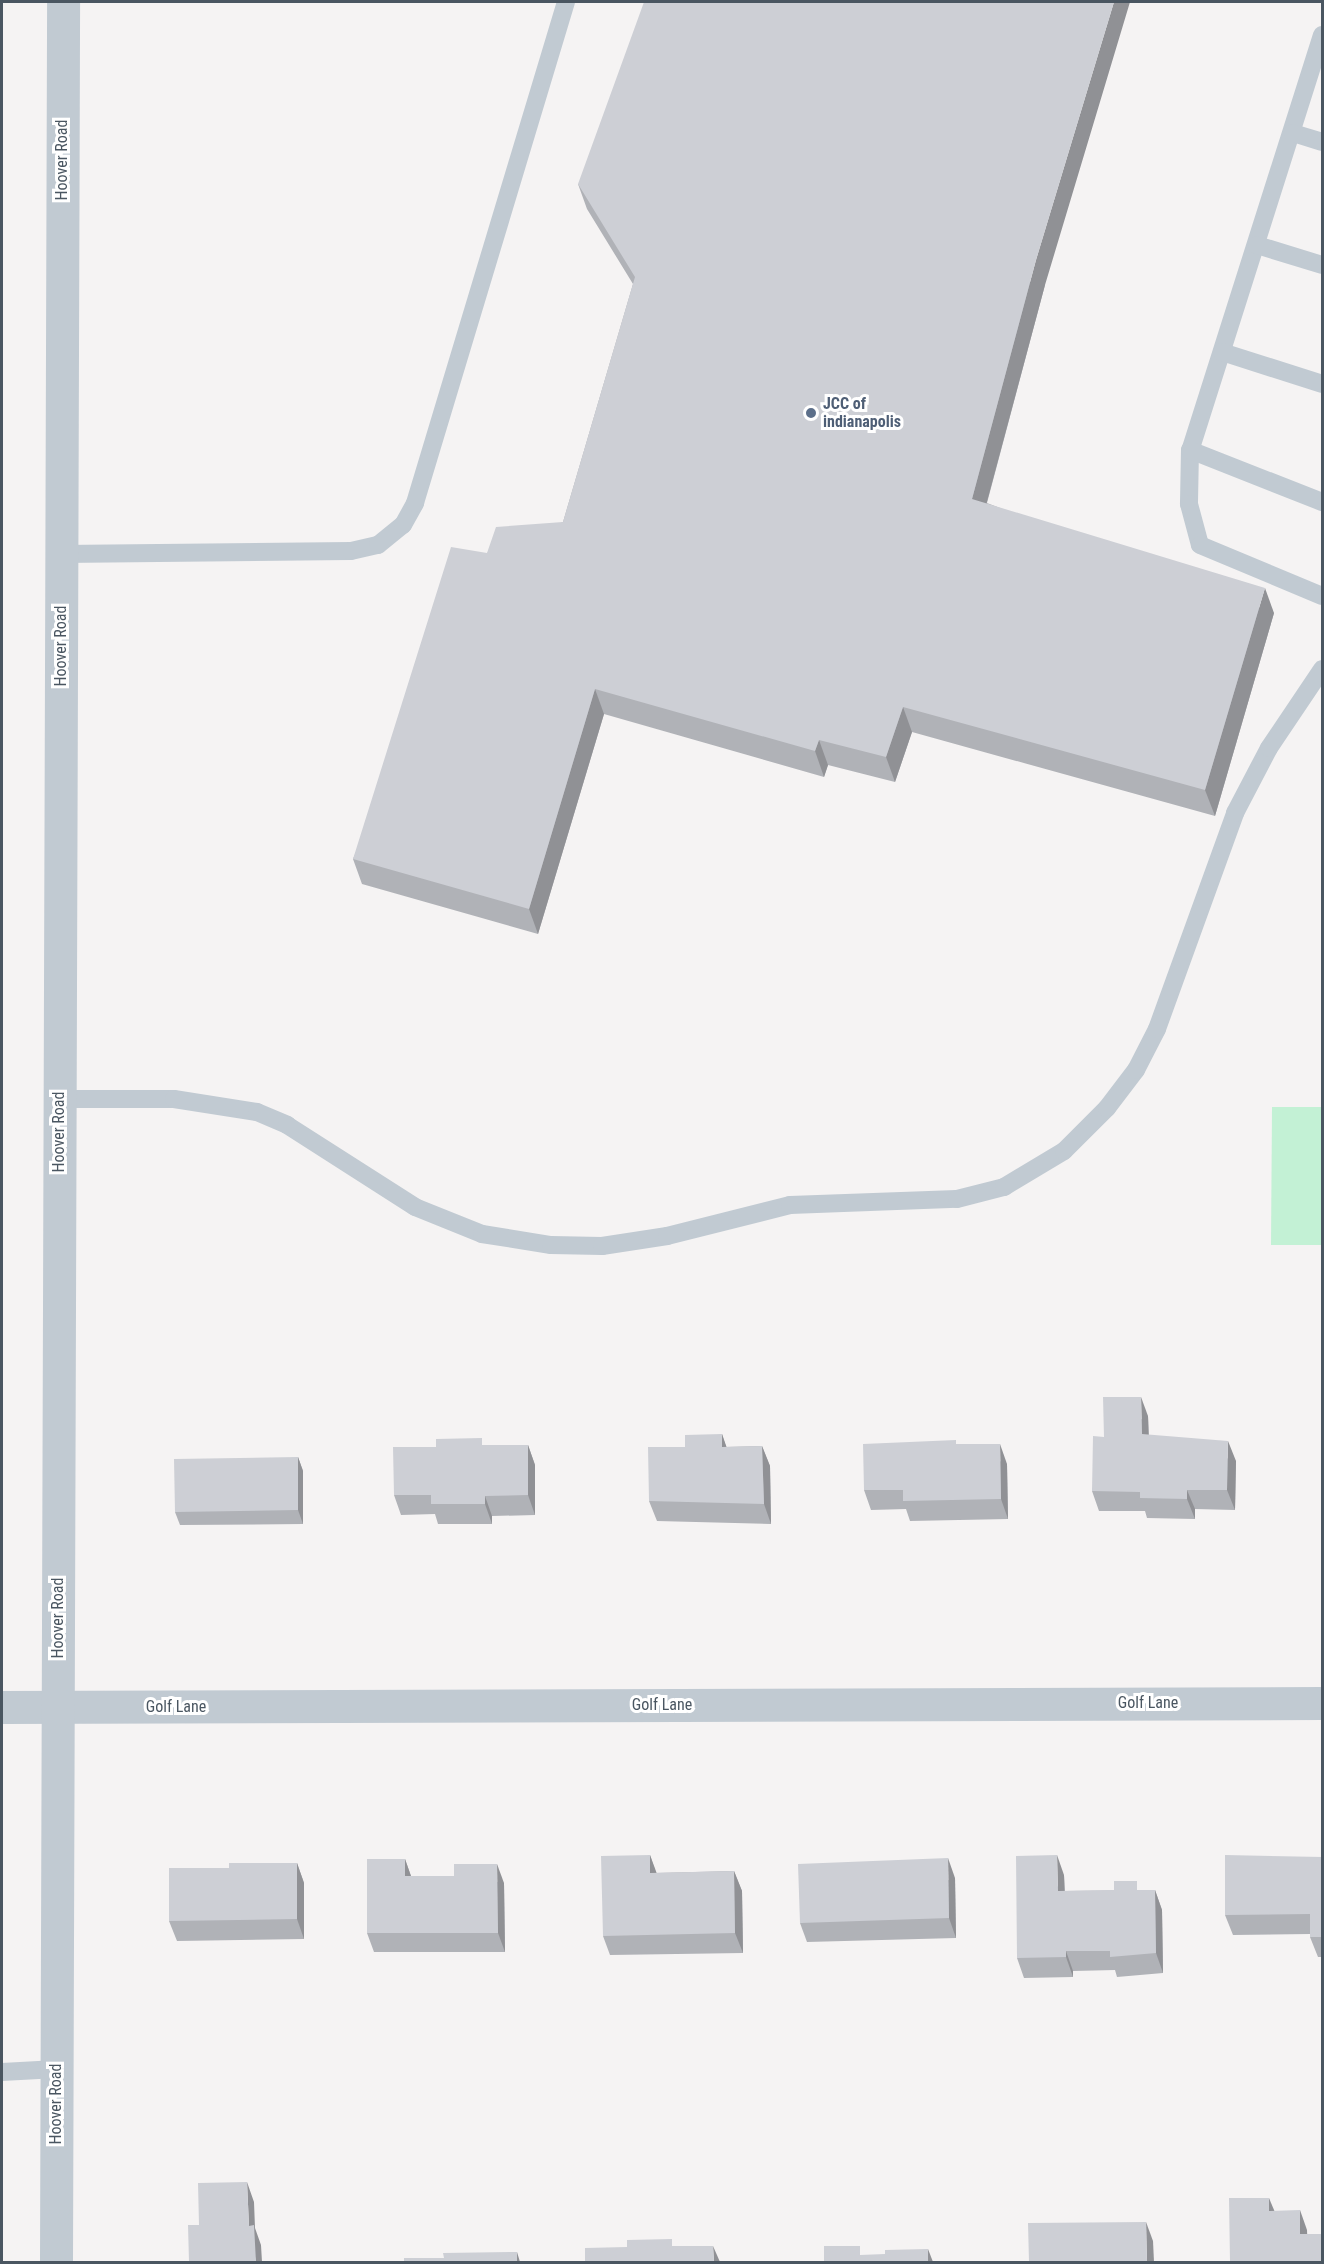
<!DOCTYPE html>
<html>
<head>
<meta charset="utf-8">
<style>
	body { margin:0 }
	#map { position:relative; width:1324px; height:2264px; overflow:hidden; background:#f5f3f3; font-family:"Roboto Condensed",sans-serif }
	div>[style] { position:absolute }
	.green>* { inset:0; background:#c3f1d5 }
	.service>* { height:18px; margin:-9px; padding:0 9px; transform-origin:9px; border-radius:9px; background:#c1cad2 }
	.minor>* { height:33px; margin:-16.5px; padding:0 16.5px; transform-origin:16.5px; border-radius:16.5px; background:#c1cad2 }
	.tertiary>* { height:33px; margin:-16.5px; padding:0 16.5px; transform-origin:16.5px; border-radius:16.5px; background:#c1cad2 }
	.wall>* { inset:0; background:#b0b2b7 }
	.shaded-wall>* { inset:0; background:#909195 }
	.building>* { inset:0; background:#cdcfd5 }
	.dots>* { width:16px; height:16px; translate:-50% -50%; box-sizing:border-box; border:3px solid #fff; border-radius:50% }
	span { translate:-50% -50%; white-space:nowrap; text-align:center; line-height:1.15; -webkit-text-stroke:6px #fff; paint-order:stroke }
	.street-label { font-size:16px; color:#4a5661 }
	.service-label { font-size:16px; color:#4e5e75; font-weight:700 }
	.left { translate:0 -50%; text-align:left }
	.frame { position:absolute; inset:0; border:3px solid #4a5661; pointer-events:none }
</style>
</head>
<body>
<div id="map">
	<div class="green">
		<div style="clip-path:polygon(1272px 1107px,1322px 1107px,1322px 1245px,1271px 1245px)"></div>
	</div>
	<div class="service">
		<div style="left:1322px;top:35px;width:435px;rotate:107.6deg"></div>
		<div style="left:1190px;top:450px;width:54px;rotate:91.1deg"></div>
		<div style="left:1189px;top:504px;width:42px;rotate:75deg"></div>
		<div style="left:1200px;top:545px;width:132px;rotate:22.7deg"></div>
		<div style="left:1293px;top:133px;width:30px;rotate:17deg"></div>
		<div style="left:1257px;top:245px;width:68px;rotate:17.1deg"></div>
		<div style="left:1222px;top:352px;width:105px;rotate:17.7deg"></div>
		<div style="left:1190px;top:450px;width:142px;rotate:21.5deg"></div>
		<div style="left:61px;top:554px;width:290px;rotate:-0.6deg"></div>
		<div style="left:351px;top:551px;width:28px;rotate:-13deg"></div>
		<div style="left:378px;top:545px;width:32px;rotate:-39deg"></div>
		<div style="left:403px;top:525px;width:25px;rotate:-61deg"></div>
		<div style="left:415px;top:503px;width:523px;rotate:-73.23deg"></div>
		<div style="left:60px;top:1099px;width:114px"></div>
		<div style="left:174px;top:1099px;width:84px;rotate:8.9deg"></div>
		<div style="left:257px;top:1112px;width:33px;rotate:23deg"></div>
		<div style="left:287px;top:1125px;width:152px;rotate:32.6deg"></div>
		<div style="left:415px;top:1207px;width:72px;rotate:21.9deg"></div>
		<div style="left:482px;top:1234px;width:70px;rotate:9.1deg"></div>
		<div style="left:551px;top:1245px;width:51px;rotate:1.1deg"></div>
		<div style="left:602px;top:1246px;width:66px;rotate:-8.7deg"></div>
		<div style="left:667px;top:1236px;width:127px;rotate:-14.1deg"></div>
		<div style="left:790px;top:1205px;width:167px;rotate:-2.1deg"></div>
		<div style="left:957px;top:1199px;width:49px;rotate:-14.3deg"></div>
		<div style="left:1004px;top:1187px;width:70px;rotate:-31deg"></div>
		<div style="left:1064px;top:1151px;width:61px;rotate:-45deg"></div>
		<div style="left:1107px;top:1108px;width:48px;rotate:-52.7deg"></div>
		<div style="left:1136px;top:1070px;width:46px;rotate:-62.9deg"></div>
		<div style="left:1157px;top:1029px;width:230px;rotate:-70.1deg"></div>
		<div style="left:1235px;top:813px;width:73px;rotate:-62.4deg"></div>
		<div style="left:1269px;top:748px;width:95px;rotate:-56.1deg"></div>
		<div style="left:2px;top:2072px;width:55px;rotate:-3.1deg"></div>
	</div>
	<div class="minor">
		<div style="left:2px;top:1707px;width:1320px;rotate:-0.17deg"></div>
	</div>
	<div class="tertiary">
		<div style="left:56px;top:2262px;width:2260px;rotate:-89.82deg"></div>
	</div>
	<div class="wall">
		<div style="clip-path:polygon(578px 184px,1045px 285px,987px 503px,1274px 613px,1215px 816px,912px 732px,895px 782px,828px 765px,824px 777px,604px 714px,538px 934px,362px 884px,353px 859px,487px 553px,563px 522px,633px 284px,587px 209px)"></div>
		<div style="clip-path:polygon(1148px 1416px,1149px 1435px,1236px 1461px,1235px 1510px,1195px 1509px,1195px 1519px,1147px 1518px,1145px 1511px,1099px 1511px,1092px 1491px,1104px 1437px)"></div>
		<div style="clip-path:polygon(722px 1434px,726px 1447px,762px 1446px,770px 1466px,771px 1524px,657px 1521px,649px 1501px,685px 1447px)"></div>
		<div style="clip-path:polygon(957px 1444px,1007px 1464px,1008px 1519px,910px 1521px,906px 1509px,871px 1510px,864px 1490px)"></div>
		<div style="clip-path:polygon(484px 1445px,528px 1445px,535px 1465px,535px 1515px,492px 1516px,492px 1524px,438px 1524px,435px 1514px,401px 1515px,394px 1495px,436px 1447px)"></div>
		<div style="clip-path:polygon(298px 1457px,303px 1471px,303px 1524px,180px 1525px,175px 1512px)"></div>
		<div style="clip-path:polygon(650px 1855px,656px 1873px,734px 1871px,742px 1891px,743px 1953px,610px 1955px,603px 1936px)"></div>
		<div style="clip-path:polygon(1323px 1857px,1323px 1957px,1318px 1957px,1310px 1937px,1310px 1934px,1233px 1935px,1225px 1915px)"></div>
		<div style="clip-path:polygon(405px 1859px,411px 1876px,454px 1876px,504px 1883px,505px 1952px,374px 1952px,367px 1933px)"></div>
		<div style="clip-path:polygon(297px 1863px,304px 1883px,304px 1939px,177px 1941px,169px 1921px,229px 1868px)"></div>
		<div style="clip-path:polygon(1064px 1875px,1065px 1891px,1155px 1890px,1162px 1910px,1163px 1973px,1117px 1977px,1115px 1970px,1073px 1971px,1073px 1977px,1024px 1978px,1017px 1958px)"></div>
		<div style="clip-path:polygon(955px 1878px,956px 1938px,807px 1942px,800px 1923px)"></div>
	</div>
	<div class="shaded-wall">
		<div style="clip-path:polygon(1114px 2px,1130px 2px,1045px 285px,981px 524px,972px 499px,1036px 260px)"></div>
		<div style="clip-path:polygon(1265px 588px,1274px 613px,1215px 816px,1205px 790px)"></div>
		<div style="clip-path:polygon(595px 689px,604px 714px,538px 934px,529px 909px)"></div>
		<div style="clip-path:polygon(903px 707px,912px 732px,895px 782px,886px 757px)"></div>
		<div style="clip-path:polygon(819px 740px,828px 765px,824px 777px,815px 751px)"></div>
		<div style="clip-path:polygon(1141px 1397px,1148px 1416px,1149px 1454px,1142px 1434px)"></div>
		<div style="clip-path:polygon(722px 1434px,729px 1454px,722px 1447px)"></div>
		<div style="clip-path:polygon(1228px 1441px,1236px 1461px,1235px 1510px,1227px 1490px)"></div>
		<div style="clip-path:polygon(1000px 1444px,1007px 1464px,1008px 1519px,1001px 1499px)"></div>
		<div style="clip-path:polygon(528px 1445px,535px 1465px,535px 1515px,528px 1495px)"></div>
		<div style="clip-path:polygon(762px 1446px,770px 1466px,771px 1524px,764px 1504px)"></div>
		<div style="clip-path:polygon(298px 1457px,303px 1471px,303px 1524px,298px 1510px)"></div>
		<div style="clip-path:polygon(1187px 1490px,1195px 1509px,1195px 1519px,1187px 1499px)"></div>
		<div style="clip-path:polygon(485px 1496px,492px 1516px,492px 1524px,485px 1504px)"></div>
		<div style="clip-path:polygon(650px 1855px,657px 1874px,650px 1873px)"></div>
		<div style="clip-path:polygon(1057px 1855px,1064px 1875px,1065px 1911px,1058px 1891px)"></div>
		<div style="clip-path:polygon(948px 1858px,955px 1878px,956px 1938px,949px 1918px)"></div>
		<div style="clip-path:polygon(405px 1859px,412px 1879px,405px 1876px)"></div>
		<div style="clip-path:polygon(297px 1863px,304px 1883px,304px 1939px,297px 1919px)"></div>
		<div style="clip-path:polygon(497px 1864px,504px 1883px,505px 1952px,498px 1933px)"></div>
		<div style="clip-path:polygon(734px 1871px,742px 1891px,743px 1953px,735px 1933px)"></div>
		<div style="clip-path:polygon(1155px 1890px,1162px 1910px,1163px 1973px,1156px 1953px)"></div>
		<div style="clip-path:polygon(1066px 1951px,1073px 1971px,1073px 1977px,1066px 1957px)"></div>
		<div style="clip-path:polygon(247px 2182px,254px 2202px,255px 2228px,261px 2245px,262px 2262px,256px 2262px,249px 2226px)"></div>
		<div style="clip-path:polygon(1269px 2198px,1277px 2217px,1269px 2211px)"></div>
		<div style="clip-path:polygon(1300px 2210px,1307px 2230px,1308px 2254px,1300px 2234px)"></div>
		<div style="clip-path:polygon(1146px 2222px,1153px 2241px,1154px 2262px,1147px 2262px)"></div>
		<div style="clip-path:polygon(713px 2246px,720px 2262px,714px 2262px)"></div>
		<div style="clip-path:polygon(928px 2249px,933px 2262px,928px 2262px)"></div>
		<div style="clip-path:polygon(517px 2252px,520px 2262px,517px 2262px)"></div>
	</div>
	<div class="building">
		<div style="clip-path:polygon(644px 2px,1114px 2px,1036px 260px,972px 499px,1265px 588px,1205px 790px,903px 707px,886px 757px,819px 740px,815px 751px,595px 689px,529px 909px,353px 859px,451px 547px,487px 553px,496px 527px,563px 522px,635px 277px,578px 184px)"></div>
		<div style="clip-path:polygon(1103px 1397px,1141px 1397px,1142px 1434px,1228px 1441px,1227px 1490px,1187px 1490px,1187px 1499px,1140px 1498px,1140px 1492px,1092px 1491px,1093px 1436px,1104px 1437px)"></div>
		<div style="clip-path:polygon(722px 1434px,722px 1447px,762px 1446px,764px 1504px,649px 1501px,648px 1447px,685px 1447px,685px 1435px)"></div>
		<div style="clip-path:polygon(482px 1438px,482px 1445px,528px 1445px,528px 1495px,485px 1496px,485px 1504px,431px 1504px,431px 1495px,394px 1495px,393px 1447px,436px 1447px,436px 1439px)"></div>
		<div style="clip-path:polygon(956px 1440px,956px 1444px,1000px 1444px,1001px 1499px,903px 1501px,903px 1490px,864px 1490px,863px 1444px)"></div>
		<div style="clip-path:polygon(298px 1457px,298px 1510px,175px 1512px,174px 1459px)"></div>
		<div style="clip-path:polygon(650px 1855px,650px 1873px,734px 1871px,735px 1933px,603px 1936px,601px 1856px)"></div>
		<div style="clip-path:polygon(1057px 1855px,1058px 1891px,1114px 1890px,1114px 1881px,1137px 1881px,1137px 1890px,1155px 1890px,1156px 1953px,1110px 1957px,1110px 1951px,1066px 1951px,1066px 1957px,1017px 1958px,1016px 1856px)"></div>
		<div style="clip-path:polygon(1225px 1855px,1323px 1857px,1323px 1937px,1310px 1937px,1310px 1914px,1225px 1915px)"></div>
		<div style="clip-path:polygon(948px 1858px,949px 1918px,800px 1923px,798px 1864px)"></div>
		<div style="clip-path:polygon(367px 1859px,405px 1859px,405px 1876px,454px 1876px,454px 1864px,497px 1864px,498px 1933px,367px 1933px)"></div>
		<div style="clip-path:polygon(229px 1863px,297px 1863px,297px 1919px,169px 1921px,169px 1868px,229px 1868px)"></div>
		<div style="clip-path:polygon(247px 2182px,249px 2226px,254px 2225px,256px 2262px,189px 2262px,188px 2225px,199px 2225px,198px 2183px)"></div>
		<div style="clip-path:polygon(1229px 2198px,1269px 2198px,1269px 2211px,1300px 2210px,1300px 2234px,1323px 2234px,1323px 2262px,1230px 2262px)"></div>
		<div style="clip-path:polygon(1146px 2222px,1147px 2262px,1029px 2262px,1028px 2223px)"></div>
		<div style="clip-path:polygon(672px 2239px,672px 2246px,713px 2246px,714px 2262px,585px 2262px,585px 2248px,627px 2247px,627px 2240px)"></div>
		<div style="clip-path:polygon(824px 2246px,860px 2246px,860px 2255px,885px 2254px,885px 2250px,928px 2249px,928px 2262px,824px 2262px)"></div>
		<div style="clip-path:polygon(517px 2252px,517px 2262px,404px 2262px,404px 2258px,444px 2258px,443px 2253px)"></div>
	</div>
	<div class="dots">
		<div style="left:811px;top:413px;background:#5c6f8a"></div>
	</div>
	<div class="street-label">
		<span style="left:62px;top:160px;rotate:-90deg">Hoover Road</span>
		<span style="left:61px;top:646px;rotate:-90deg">Hoover Road</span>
		<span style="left:59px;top:1132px;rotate:-90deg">Hoover Road</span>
		<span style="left:58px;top:1618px;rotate:-90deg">Hoover Road</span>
		<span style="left:1148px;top:1703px">Golf Lane</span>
		<span style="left:662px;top:1705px">Golf Lane</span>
		<span style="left:176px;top:1707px">Golf Lane</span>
		<span style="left:56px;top:2104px;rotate:-90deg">Hoover Road</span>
	</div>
	<div class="service-label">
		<span class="left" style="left:823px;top:413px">JCC of<br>indianapolis</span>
	</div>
	<div class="frame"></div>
</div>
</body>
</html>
